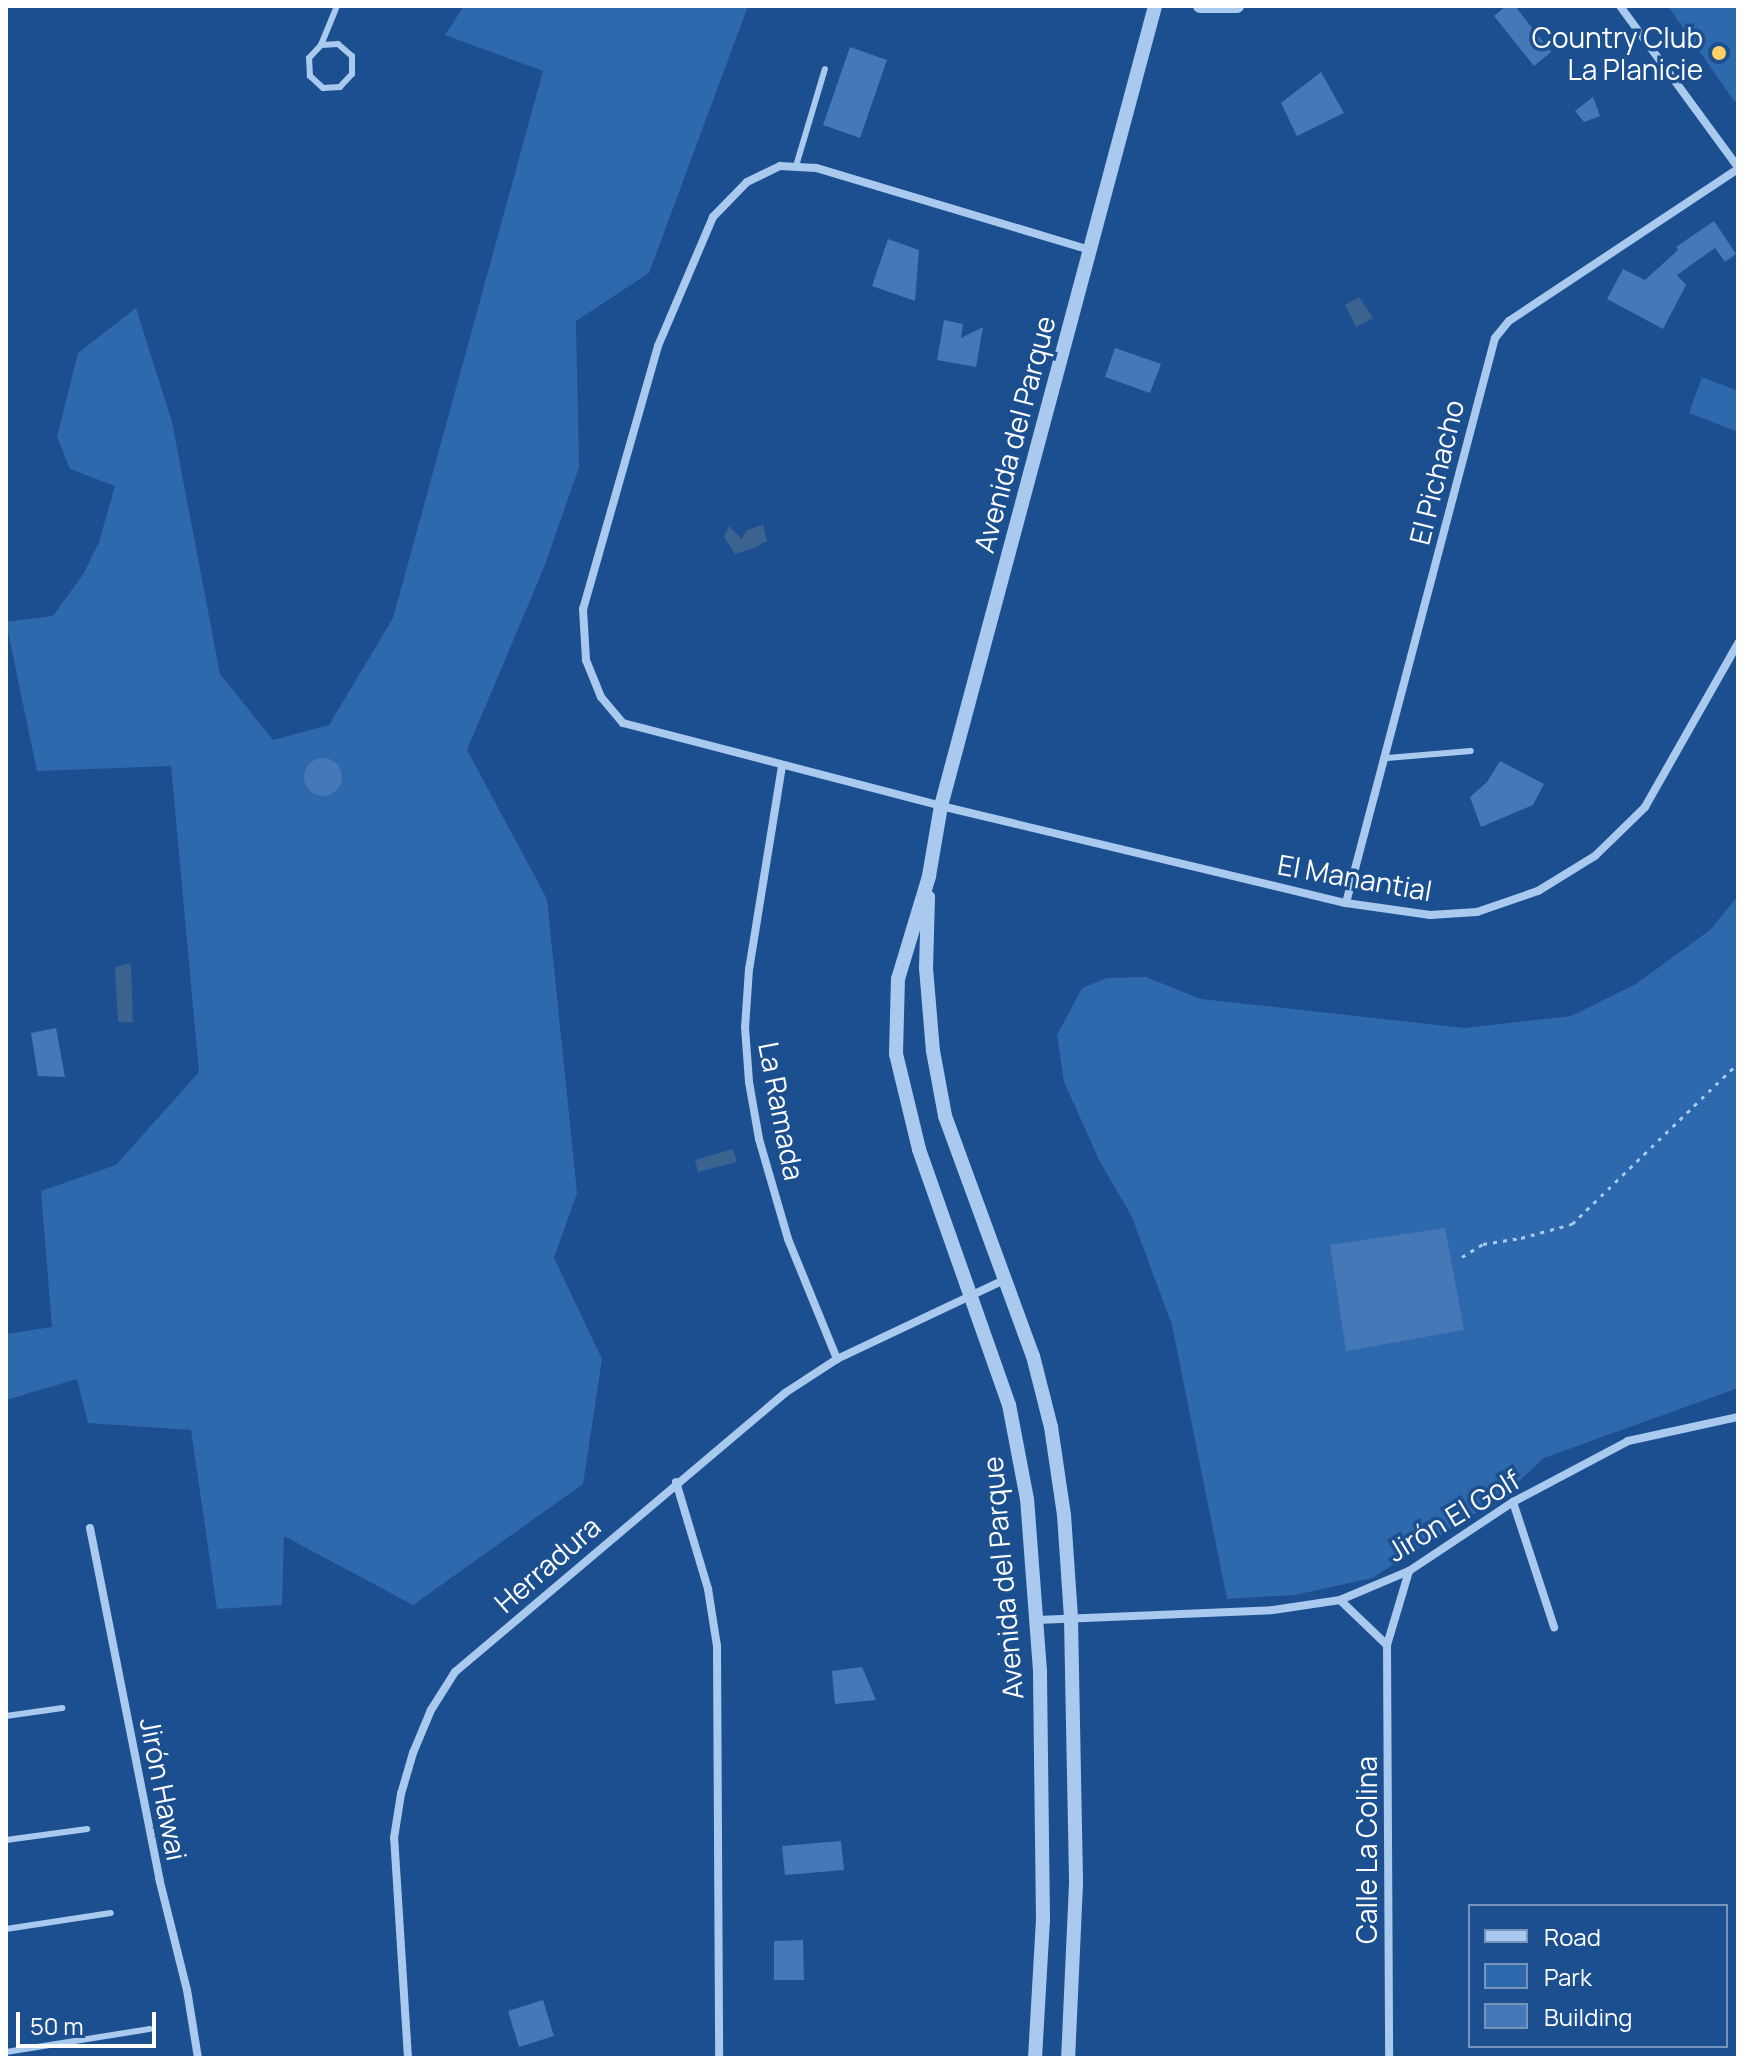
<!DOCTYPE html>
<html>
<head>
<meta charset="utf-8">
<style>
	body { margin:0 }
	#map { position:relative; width:1744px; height:2064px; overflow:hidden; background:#1b4f8f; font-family:Manrope,sans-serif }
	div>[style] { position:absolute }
	.green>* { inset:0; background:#2e69ad }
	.water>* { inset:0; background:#3c6290 }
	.building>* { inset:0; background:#4478b7 }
	.round { border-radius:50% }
	.path>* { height:3px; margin-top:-1.5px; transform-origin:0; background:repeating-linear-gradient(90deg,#a9c9ee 0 4px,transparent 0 10px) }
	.service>* { height:6px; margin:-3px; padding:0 3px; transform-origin:3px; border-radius:3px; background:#a9c9ee }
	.minor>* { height:8px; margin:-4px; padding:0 4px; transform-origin:4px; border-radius:4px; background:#a9c9ee }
	.tertiary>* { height:14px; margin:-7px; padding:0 7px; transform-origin:7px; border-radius:7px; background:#a9c9ee }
	.dots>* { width:22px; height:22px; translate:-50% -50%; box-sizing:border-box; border:4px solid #1b4f8f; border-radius:50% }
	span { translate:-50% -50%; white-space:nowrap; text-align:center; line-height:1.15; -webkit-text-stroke:7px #1b4f8f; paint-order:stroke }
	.poi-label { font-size:28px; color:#fff }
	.right { translate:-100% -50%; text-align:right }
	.street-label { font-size:28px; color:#fff }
	.frame { position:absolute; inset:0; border:8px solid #fff; pointer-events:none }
	.legend { position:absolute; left:1468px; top:1904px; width:260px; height:144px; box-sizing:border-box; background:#1b4f8f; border:2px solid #7695bc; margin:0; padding:10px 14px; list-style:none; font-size:24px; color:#fff }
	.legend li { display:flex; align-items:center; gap:16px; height:40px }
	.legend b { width:40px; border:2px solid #7695bc }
	.scale { position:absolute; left:16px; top:2012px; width:140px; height:36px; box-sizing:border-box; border:4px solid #fff; border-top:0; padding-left:10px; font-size:24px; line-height:28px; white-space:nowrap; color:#fff; -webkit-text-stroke:6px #1b4f8f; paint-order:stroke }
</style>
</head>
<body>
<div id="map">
	<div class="green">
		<div style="clip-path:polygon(464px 6px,748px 6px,649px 273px,576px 321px,579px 467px,545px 565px,467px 750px,547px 899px,577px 1193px,554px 1258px,602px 1359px,583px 1484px,413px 1605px,284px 1536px,282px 1605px,217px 1609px,191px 1430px,88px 1423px,77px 1379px,6px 1400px,6px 1334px,52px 1327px,41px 1191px,116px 1165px,199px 1072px,171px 766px,37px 771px,6px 622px,53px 616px,84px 573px,99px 542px,115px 486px,70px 469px,57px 437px,78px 353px,136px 308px,172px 422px,220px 674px,273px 740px,329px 725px,393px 618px,543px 71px,445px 35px)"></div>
		<div style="clip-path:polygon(1668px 6px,1738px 6px,1738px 100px,1734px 101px)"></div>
		<div style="clip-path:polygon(1702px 377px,1738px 391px,1738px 432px,1689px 413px)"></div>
		<div style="clip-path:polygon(1738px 896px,1738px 1388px,1544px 1458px,1503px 1496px,1372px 1578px,1295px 1595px,1227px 1599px,1172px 1325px,1131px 1215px,1100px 1162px,1064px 1082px,1057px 1035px,1082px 988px,1107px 978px,1146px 977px,1201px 999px,1465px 1028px,1571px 1016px,1636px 984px,1710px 930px)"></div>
	</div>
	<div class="water">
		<div style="clip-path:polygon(1359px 297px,1373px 318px,1356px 327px,1345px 305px)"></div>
		<div style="clip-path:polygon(763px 524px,767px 541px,754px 548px,735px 554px,724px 537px,729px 526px,742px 539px,746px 531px)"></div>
		<div style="clip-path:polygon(131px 963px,133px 1022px,118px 1022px,115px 967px)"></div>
		<div style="clip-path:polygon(733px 1149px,737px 1162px,698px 1172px,695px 1160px)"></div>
	</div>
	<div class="building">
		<div style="clip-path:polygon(1506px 6px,1515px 6px,1551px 52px,1534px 66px,1494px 16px)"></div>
		<div style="clip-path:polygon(850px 47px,887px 60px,860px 138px,823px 125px)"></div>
		<div style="clip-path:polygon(1321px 72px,1344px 113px,1297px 136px,1281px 103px)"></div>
		<div style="clip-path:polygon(1593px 97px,1600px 116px,1584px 122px,1575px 111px)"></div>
		<div style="clip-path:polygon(1714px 221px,1736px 254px,1725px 262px,1715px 248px,1677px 275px,1686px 285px,1663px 329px,1607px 299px,1623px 269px,1645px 280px,1678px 250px,1676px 247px)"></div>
		<div style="clip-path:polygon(888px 239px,919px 250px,915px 301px,872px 286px)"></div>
		<div style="clip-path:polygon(944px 320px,963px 324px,961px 338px,983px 327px,976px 367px,937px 360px)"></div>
		<div style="clip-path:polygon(1115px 348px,1161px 364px,1150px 393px,1105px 377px)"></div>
		<div class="round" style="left:304px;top:758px;width:38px;height:38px"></div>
		<div style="clip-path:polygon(1500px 761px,1544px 784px,1533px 805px,1481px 827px,1470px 797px,1487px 782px)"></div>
		<div style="clip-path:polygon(56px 1028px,65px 1077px,38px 1076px,31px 1033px)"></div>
		<div style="clip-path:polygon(1445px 1228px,1464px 1330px,1346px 1351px,1330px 1245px)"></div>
		<div style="clip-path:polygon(862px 1667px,876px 1700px,835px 1704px,832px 1671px)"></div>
		<div style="clip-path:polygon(841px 1841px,844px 1870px,785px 1875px,782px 1846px)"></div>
		<div style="clip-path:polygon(803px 1940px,804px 1980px,774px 1980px,774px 1941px)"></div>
		<div style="clip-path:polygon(543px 2000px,554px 2036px,519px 2047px,508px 2011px)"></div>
	</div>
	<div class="path">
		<div style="left:1462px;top:1257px;width:25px;rotate:-32deg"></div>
		<div style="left:1483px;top:1244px;width:38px;rotate:-9deg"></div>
		<div style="left:1521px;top:1238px;width:53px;rotate:-15.4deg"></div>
		<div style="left:1572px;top:1224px;width:231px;rotate:-44.1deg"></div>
	</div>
	<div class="service">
		<div style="left:321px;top:45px;width:17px;rotate:-3deg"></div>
		<div style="left:338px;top:44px;width:18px;rotate:41deg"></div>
		<div style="left:352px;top:56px;width:18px;rotate:90deg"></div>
		<div style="left:352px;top:74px;width:18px;rotate:133deg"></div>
		<div style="left:340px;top:87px;width:17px;rotate:177deg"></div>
		<div style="left:323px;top:88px;width:18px;rotate:-137deg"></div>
		<div style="left:310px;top:76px;width:18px;rotate:-93deg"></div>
		<div style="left:309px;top:58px;width:18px;rotate:-47deg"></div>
		<div style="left:321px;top:45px;width:42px;rotate:-67.7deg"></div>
		<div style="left:796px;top:166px;width:101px;rotate:-73.4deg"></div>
		<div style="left:1387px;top:758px;width:84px;rotate:-4.8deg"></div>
		<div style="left:6px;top:1716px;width:57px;rotate:-8.1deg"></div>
		<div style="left:6px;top:1840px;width:82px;rotate:-7.7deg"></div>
		<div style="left:6px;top:1929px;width:106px;rotate:-8.7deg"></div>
		<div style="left:6px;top:2052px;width:146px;rotate:-9.1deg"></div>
	</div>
	<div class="minor">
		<div style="left:1620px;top:6px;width:200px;rotate:53.8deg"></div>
		<div style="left:1090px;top:250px;width:286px;rotate:-163.3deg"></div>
		<div style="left:816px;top:168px;width:36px;rotate:-177deg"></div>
		<div style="left:780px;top:166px;width:37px;rotate:154deg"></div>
		<div style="left:747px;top:182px;width:49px;rotate:134.2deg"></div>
		<div style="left:713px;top:217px;width:140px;rotate:113.1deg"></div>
		<div style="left:658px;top:346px;width:273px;rotate:105.9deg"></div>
		<div style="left:583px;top:609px;width:51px;rotate:86.6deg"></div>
		<div style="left:586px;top:660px;width:40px;rotate:68deg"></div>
		<div style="left:601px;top:697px;width:34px;rotate:50deg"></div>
		<div style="left:623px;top:723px;width:329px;rotate:14.6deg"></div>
		<div style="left:941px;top:806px;width:416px;rotate:13.5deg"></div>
		<div style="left:1346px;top:903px;width:85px;rotate:8.1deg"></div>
		<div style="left:1430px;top:915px;width:47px;rotate:-3.7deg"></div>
		<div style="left:1477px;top:912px;width:65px;rotate:-19deg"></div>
		<div style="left:1538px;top:891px;width:67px;rotate:-31.6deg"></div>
		<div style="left:1595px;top:856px;width:70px;rotate:-44.4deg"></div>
		<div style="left:1645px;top:807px;width:189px;rotate:-60.4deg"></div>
		<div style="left:782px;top:766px;width:206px;rotate:99.2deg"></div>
		<div style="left:749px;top:969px;width:58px;rotate:93.9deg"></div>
		<div style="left:745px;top:1027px;width:55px;rotate:85.8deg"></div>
		<div style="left:749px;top:1082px;width:58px;rotate:80deg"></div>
		<div style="left:759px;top:1139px;width:104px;rotate:73.8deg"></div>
		<div style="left:788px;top:1239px;width:130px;rotate:67.8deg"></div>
		<div style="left:1346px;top:903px;width:584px;rotate:-75.23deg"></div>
		<div style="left:1495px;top:338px;width:22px;rotate:-51deg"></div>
		<div style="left:1509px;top:321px;width:275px;rotate:-33.6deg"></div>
		<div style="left:676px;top:1482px;width:112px;rotate:73.3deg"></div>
		<div style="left:708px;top:1589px;width:58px;rotate:81deg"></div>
		<div style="left:717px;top:1646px;width:412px;rotate:89.7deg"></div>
		<div style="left:1513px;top:1502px;width:132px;rotate:71.8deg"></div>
		<div style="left:90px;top:1528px;width:357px;rotate:78.8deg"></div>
		<div style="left:159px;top:1878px;width:115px;rotate:76deg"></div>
		<div style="left:187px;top:1990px;width:69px;rotate:80.8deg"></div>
		<div style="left:1340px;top:1600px;width:65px;rotate:43.8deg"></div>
		<div style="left:1387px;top:1645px;width:77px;rotate:-73.4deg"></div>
		<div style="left:1037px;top:1620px;width:236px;rotate:-2.4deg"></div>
		<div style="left:1273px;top:1610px;width:68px;rotate:-8.5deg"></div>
		<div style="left:1340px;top:1600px;width:75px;rotate:-22.8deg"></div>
		<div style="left:1409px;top:1571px;width:125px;rotate:-33.6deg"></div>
		<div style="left:1513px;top:1502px;width:130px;rotate:-27.9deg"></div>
		<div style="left:1628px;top:1441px;width:113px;rotate:-12.3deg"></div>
		<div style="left:1387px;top:1645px;width:413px;rotate:89.7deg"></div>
		<div style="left:408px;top:2058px;width:220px;rotate:-93.6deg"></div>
		<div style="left:394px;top:1838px;width:45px;rotate:-81deg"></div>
		<div style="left:401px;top:1794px;width:43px;rotate:-73.7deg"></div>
		<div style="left:413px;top:1753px;width:47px;rotate:-67.3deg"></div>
		<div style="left:431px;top:1710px;width:45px;rotate:-57.7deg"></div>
		<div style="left:455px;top:1672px;width:432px;rotate:-40.2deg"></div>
		<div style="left:785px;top:1393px;width:62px;rotate:-33.2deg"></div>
		<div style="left:837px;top:1359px;width:185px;rotate:-25.3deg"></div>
	</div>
	<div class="tertiary">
		<div style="left:1200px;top:6px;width:37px"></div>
		<div style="left:928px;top:897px;width:71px;rotate:91.6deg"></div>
		<div style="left:926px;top:968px;width:83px;rotate:85.2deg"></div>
		<div style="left:933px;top:1051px;width:66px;rotate:79.5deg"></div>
		<div style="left:945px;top:1116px;width:256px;rotate:69.9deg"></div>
		<div style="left:1033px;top:1356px;width:73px;rotate:75.8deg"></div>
		<div style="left:1051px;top:1427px;width:89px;rotate:81.6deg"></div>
		<div style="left:1064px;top:1515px;width:104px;rotate:86.1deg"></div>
		<div style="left:1071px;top:1619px;width:265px;rotate:88.9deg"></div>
		<div style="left:1076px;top:1884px;width:174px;rotate:92.6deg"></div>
		<div style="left:1035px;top:2058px;width:138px;rotate:-86.7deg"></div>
		<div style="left:1043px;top:1920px;width:249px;rotate:-90.7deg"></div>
		<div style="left:1040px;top:1671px;width:172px;rotate:-94.3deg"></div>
		<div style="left:1027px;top:1499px;width:96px;rotate:-100.8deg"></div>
		<div style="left:1009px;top:1405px;width:271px;rotate:-109.4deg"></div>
		<div style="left:919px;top:1149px;width:98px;rotate:-103.6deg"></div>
		<div style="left:896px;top:1054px;width:75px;rotate:-88.5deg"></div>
		<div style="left:898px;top:979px;width:108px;rotate:-73.2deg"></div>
		<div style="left:929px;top:876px;width:71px;rotate:-80.3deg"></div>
		<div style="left:941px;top:806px;width:828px;rotate:-75.02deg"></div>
	</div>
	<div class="dots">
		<div style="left:1719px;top:53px;background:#ffd166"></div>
	</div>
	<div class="poi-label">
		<span class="right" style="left:1703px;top:53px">Country Club<br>La Planicie</span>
	</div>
	<div class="street-label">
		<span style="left:1014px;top:434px;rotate:-75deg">Avenida del Parque</span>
		<span style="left:1436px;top:472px;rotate:-76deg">El Pichacho</span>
		<span style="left:1355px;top:877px;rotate:10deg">El Manantial</span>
		<span style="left:782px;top:1111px;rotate:79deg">La Ramada</span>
		<span style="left:1453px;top:1515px;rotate:-31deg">Jirón El Golf</span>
		<span style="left:547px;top:1564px;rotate:-41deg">Herradura</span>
		<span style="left:1002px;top:1578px;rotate:-95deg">Avenida del Parque</span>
		<span style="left:164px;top:1789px;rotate:79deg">Jirón Hawai</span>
		<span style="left:1366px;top:1850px;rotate:-90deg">Calle La Colina</span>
	</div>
	<div class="frame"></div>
	<ul class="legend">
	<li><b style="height:10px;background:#a9c9ee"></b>Road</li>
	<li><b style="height:22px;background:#2e69ad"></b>Park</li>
	<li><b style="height:22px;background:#4478b7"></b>Building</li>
	</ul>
	<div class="scale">50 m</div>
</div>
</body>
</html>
